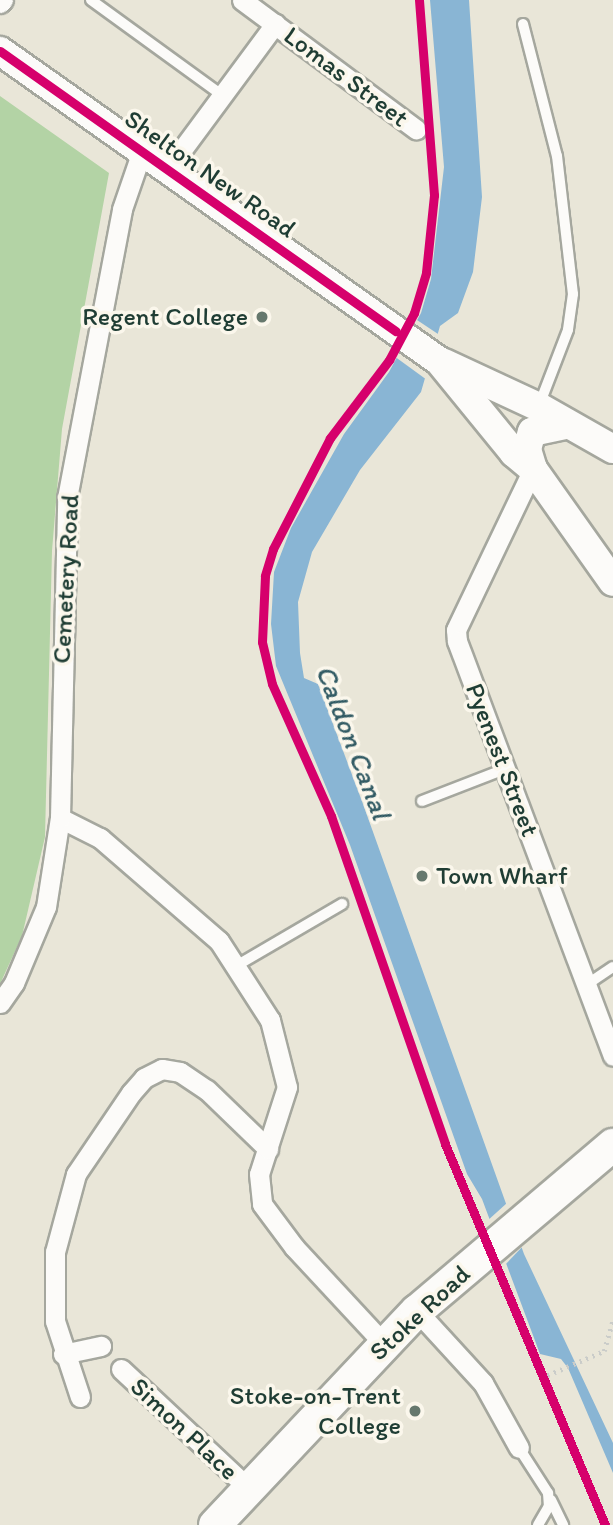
<!DOCTYPE html>
<html>
<head>
<meta charset="utf-8">
<style>
	body { margin:0 }
	#map { position:relative; width:613px; height:1525px; overflow:hidden; background:#e9e6d8; font-family:Itim,sans-serif }
	div>[style] { position:absolute }
	.green>* { inset:0; background:#b3d3a5 }
	.water>* { inset:0; background:#89b5d4 }
	.pier>* { inset:0; background:#e9e6d8 }
	.path>* { height:4.5px; margin-top:-2.25px; transform-origin:0; background:repeating-linear-gradient(90deg,#caccc9 0 2px,transparent 0 7px) }
	.roads { filter:drop-shadow(2px 0 #a5a79e) drop-shadow(-2px 0 #a5a79e) drop-shadow(0 2px #a5a79e) drop-shadow(0 -2px #a5a79e) }
	.service>* { height:10px; margin:-5px; padding:0 5px; transform-origin:5px; border-radius:5px; background:#fcfbf9 }
	.minor>* { height:19px; margin:-9.5px; padding:0 9.5px; transform-origin:9.5px; border-radius:9.5px; background:#fcfbf9 }
	.secondary>* { height:28px; margin:-14px; padding:0 14px; transform-origin:14px; border-radius:14px; background:#fcfbf9 }
	.primary>* { height:32px; margin:-16px; padding:0 16px; transform-origin:16px; border-radius:16px; background:#fcfbf9 }
	.cycleway>* { height:9px; margin:-4.5px; padding:0 4.5px; transform-origin:4.5px; border-radius:4.5px; background:#d6006c }
	.dots>* { width:19px; height:19px; translate:-50% -50%; box-sizing:border-box; border:4px solid #fbf7ec; border-radius:50% }
	span { translate:-50% -50%; white-space:nowrap; text-align:center; line-height:1.15; -webkit-text-stroke:7px #fbf7ec; paint-order:stroke }
	.street-label { font-size:26px; color:#1f3d34 }
	.poi-label { font-size:26px; color:#1f3d34 }
	.right { translate:-100% -50%; text-align:right }
	.left { translate:0 -50%; text-align:left }
	.water-label { font-size:28px; color:#325b64; font-style:italic }
</style>
</head>
<body>
<div id="map">
	<div class="green">
		<div style="clip-path:polygon(0 96px,109px 173px,62px 429px,52px 551px,45px 837px,22px 936px,0 984px)"></div>
	</div>
	<div class="water">
		<div style="clip-path:polygon(430px 0,469px 0,482px 197px,473px 272px,458px 313px,440px 326px,421px 392px,360px 470px,312px 552px,298px 602px,300px 653px,304px 678px,318px 684px,363px 804px,524px 1254px,613px 1443px,613px 1473px,568px 1368px,561px 1359px,540px 1354px,482px 1199px,467px 1174px,350px 845px,276px 666px,271px 624px,274px 572px,291px 528px,344px 434px,389px 372px,421px 313px,431px 279px,444px 167px)"></div>
	</div>
	<div class="pier">
		<div style="clip-path:polygon(414px 318px,441px 336px,427px 380px,394px 356px)"></div>
		<div style="clip-path:polygon(507px 1203px,524px 1245px,502px 1268px,486px 1222px)"></div>
	</div>
	<div class="path">
		<div style="left:541px;top:1378px;width:69px;rotate:-23.2deg"></div>
		<div style="left:604px;top:1351px;width:33px;rotate:-74deg"></div>
	</div>
	<div class="roads">
		<div class="service">
			<div style="left:91px;top:0;width:163px;rotate:36deg"></div>
			<div style="left:523px;top:24px;width:136px;rotate:75.6deg"></div>
			<div style="left:557px;top:156px;width:139px;rotate:83.4deg"></div>
			<div style="left:573px;top:294px;width:36px;rotate:98deg"></div>
			<div style="left:568px;top:330px;width:78px;rotate:111deg"></div>
			<div style="left:422px;top:801px;width:89px;rotate:-21.1deg"></div>
			<div style="left:236px;top:966px;width:123px;rotate:-30.3deg"></div>
			<div style="left:586px;top:985px;width:32px;rotate:-34deg"></div>
			<div style="left:519px;top:1448px;width:54px;rotate:57.2deg"></div>
			<div style="left:548px;top:1493px;width:13px;rotate:86deg"></div>
			<div style="left:549px;top:1506px;width:22px;rotate:120deg"></div>
			<div style="left:551px;top:1500px;width:28px;rotate:64deg"></div>
		</div>
		<div class="minor">
			<div style="left:242px;top:0;width:217px;rotate:36.6deg"></div>
			<div style="left:0;top:3px;width:4px;rotate:-45deg"></div>
			<div style="left:167px;top:170px;width:182px;rotate:-53.5deg"></div>
			<div style="left:533px;top:469px;width:178px;rotate:115.6deg"></div>
			<div style="left:456px;top:630px;width:11px;rotate:85deg"></div>
			<div style="left:457px;top:641px;width:443px;rotate:69.4deg"></div>
			<div style="left:60px;top:818px;width:45px;rotate:26.6deg"></div>
			<div style="left:100px;top:838px;width:157px;rotate:40.9deg"></div>
			<div style="left:219px;top:941px;width:94px;rotate:57.2deg"></div>
			<div style="left:270px;top:1020px;width:69px;rotate:75.8deg"></div>
			<div style="left:287px;top:1087px;width:91px;rotate:107.8deg"></div>
			<div style="left:259px;top:1174px;width:30px;rotate:84deg"></div>
			<div style="left:262px;top:1204px;width:54px;rotate:53.3deg"></div>
			<div style="left:294px;top:1247px;width:132px;rotate:47.1deg"></div>
			<div style="left:0;top:1003px;width:24px;rotate:-55deg"></div>
			<div style="left:14px;top:983px;width:82px;rotate:-67.2deg"></div>
			<div style="left:46px;top:907px;width:90px;rotate:-81.1deg"></div>
			<div style="left:60px;top:818px;width:320px;rotate:-88.7deg"></div>
			<div style="left:67px;top:498px;width:294px;rotate:-79.2deg"></div>
			<div style="left:122px;top:209px;width:61px;rotate:-71deg"></div>
			<div style="left:417px;top:1311px;width:98px;rotate:47.5deg"></div>
			<div style="left:483px;top:1383px;width:74px;rotate:61deg"></div>
			<div style="left:63px;top:1354px;width:39px;rotate:-12deg"></div>
			<div style="left:121px;top:1369px;width:174px;rotate:43.1deg"></div>
			<div style="left:80px;top:1397px;width:80px;rotate:-108.2deg"></div>
			<div style="left:55px;top:1321px;width:69px;rotate:-90deg"></div>
			<div style="left:55px;top:1252px;width:81px;rotate:-74.9deg"></div>
			<div style="left:76px;top:1174px;width:98px;rotate:-55.8deg"></div>
			<div style="left:131px;top:1093px;width:20px;rotate:-49deg"></div>
			<div style="left:144px;top:1078px;width:20px;rotate:-27deg"></div>
			<div style="left:162px;top:1069px;width:18px;rotate:9deg"></div>
			<div style="left:180px;top:1072px;width:32px;rotate:34deg"></div>
			<div style="left:207px;top:1090px;width:85px;rotate:44deg"></div>
		</div>
		<div class="secondary">
			<div style="left:0;top:51px;width:537px;rotate:35.23deg"></div>
			<div style="left:439px;top:361px;width:119px;rotate:50.8deg"></div>
			<div style="left:514px;top:453px;width:25px;rotate:40deg"></div>
			<div style="left:533px;top:469px;width:138px;rotate:54.7deg"></div>
			<div style="left:444px;top:363px;width:105px;rotate:24.9deg"></div>
			<div style="left:539px;top:407px;width:85px;rotate:29.6deg"></div>
			<div style="left:533px;top:469px;width:21px;rotate:-107deg"></div>
			<div style="left:527px;top:449px;width:18px;rotate:-74deg"></div>
			<div style="left:532px;top:432px;width:35px;rotate:-12deg"></div>
		</div>
		<div class="primary">
			<div style="left:215px;top:1525px;width:294px;rotate:-46.7deg"></div>
			<div style="left:417px;top:1311px;width:257px;rotate:-40.3deg"></div>
		</div>
	</div>
	<div class="cycleway">
		<div style="left:419px;top:0;width:196px;rotate:85.6deg"></div>
		<div style="left:434px;top:195px;width:78px;rotate:95.9deg"></div>
		<div style="left:426px;top:273px;width:42px;rotate:106.7deg"></div>
		<div style="left:414px;top:313px;width:53px;rotate:118deg"></div>
		<div style="left:389px;top:360px;width:98px;rotate:127.1deg"></div>
		<div style="left:330px;top:438px;width:125px;rotate:117.2deg"></div>
		<div style="left:273px;top:549px;width:28px;rotate:107deg"></div>
		<div style="left:265px;top:576px;width:66px;rotate:92.6deg"></div>
		<div style="left:262px;top:642px;width:43px;rotate:76.6deg"></div>
		<div style="left:272px;top:684px;width:145px;rotate:65.9deg"></div>
		<div style="left:331px;top:816px;width:347px;rotate:70.8deg"></div>
		<div style="left:445px;top:1144px;width:413px;rotate:67.2deg"></div>
		<div style="left:0;top:51px;width:485px;rotate:35.3deg"></div>
	</div>
	<div class="dots">
		<div style="left:262px;top:317px;background:#66786d"></div>
		<div style="left:422px;top:876px;background:#66786d"></div>
		<div style="left:415px;top:1411px;background:#66786d"></div>
	</div>
	<div class="street-label">
		<span style="left:346px;top:77px;rotate:37deg">Lomas Street</span>
		<span style="left:210px;top:174px;rotate:35deg">Shelton New Road</span>
		<span style="left:66px;top:579px;rotate:-87deg">Cemetery Road</span>
		<span style="left:502px;top:760px;rotate:69deg">Pyenest Street</span>
		<span style="left:420px;top:1313px;rotate:-43deg">Stoke Road</span>
		<span style="left:184px;top:1429px;rotate:43deg">Simon Place</span>
	</div>
	<div class="poi-label">
		<span class="right" style="left:248px;top:317px">Regent College</span>
		<span class="left" style="left:436px;top:876px">Town Wharf</span>
		<span class="right" style="left:401px;top:1411px">Stoke-on-Trent<br>College</span>
	</div>
	<div class="water-label">
		<span style="left:354px;top:742px;rotate:69deg">Caldon Canal</span>
	</div>
</div>
</body>
</html>
